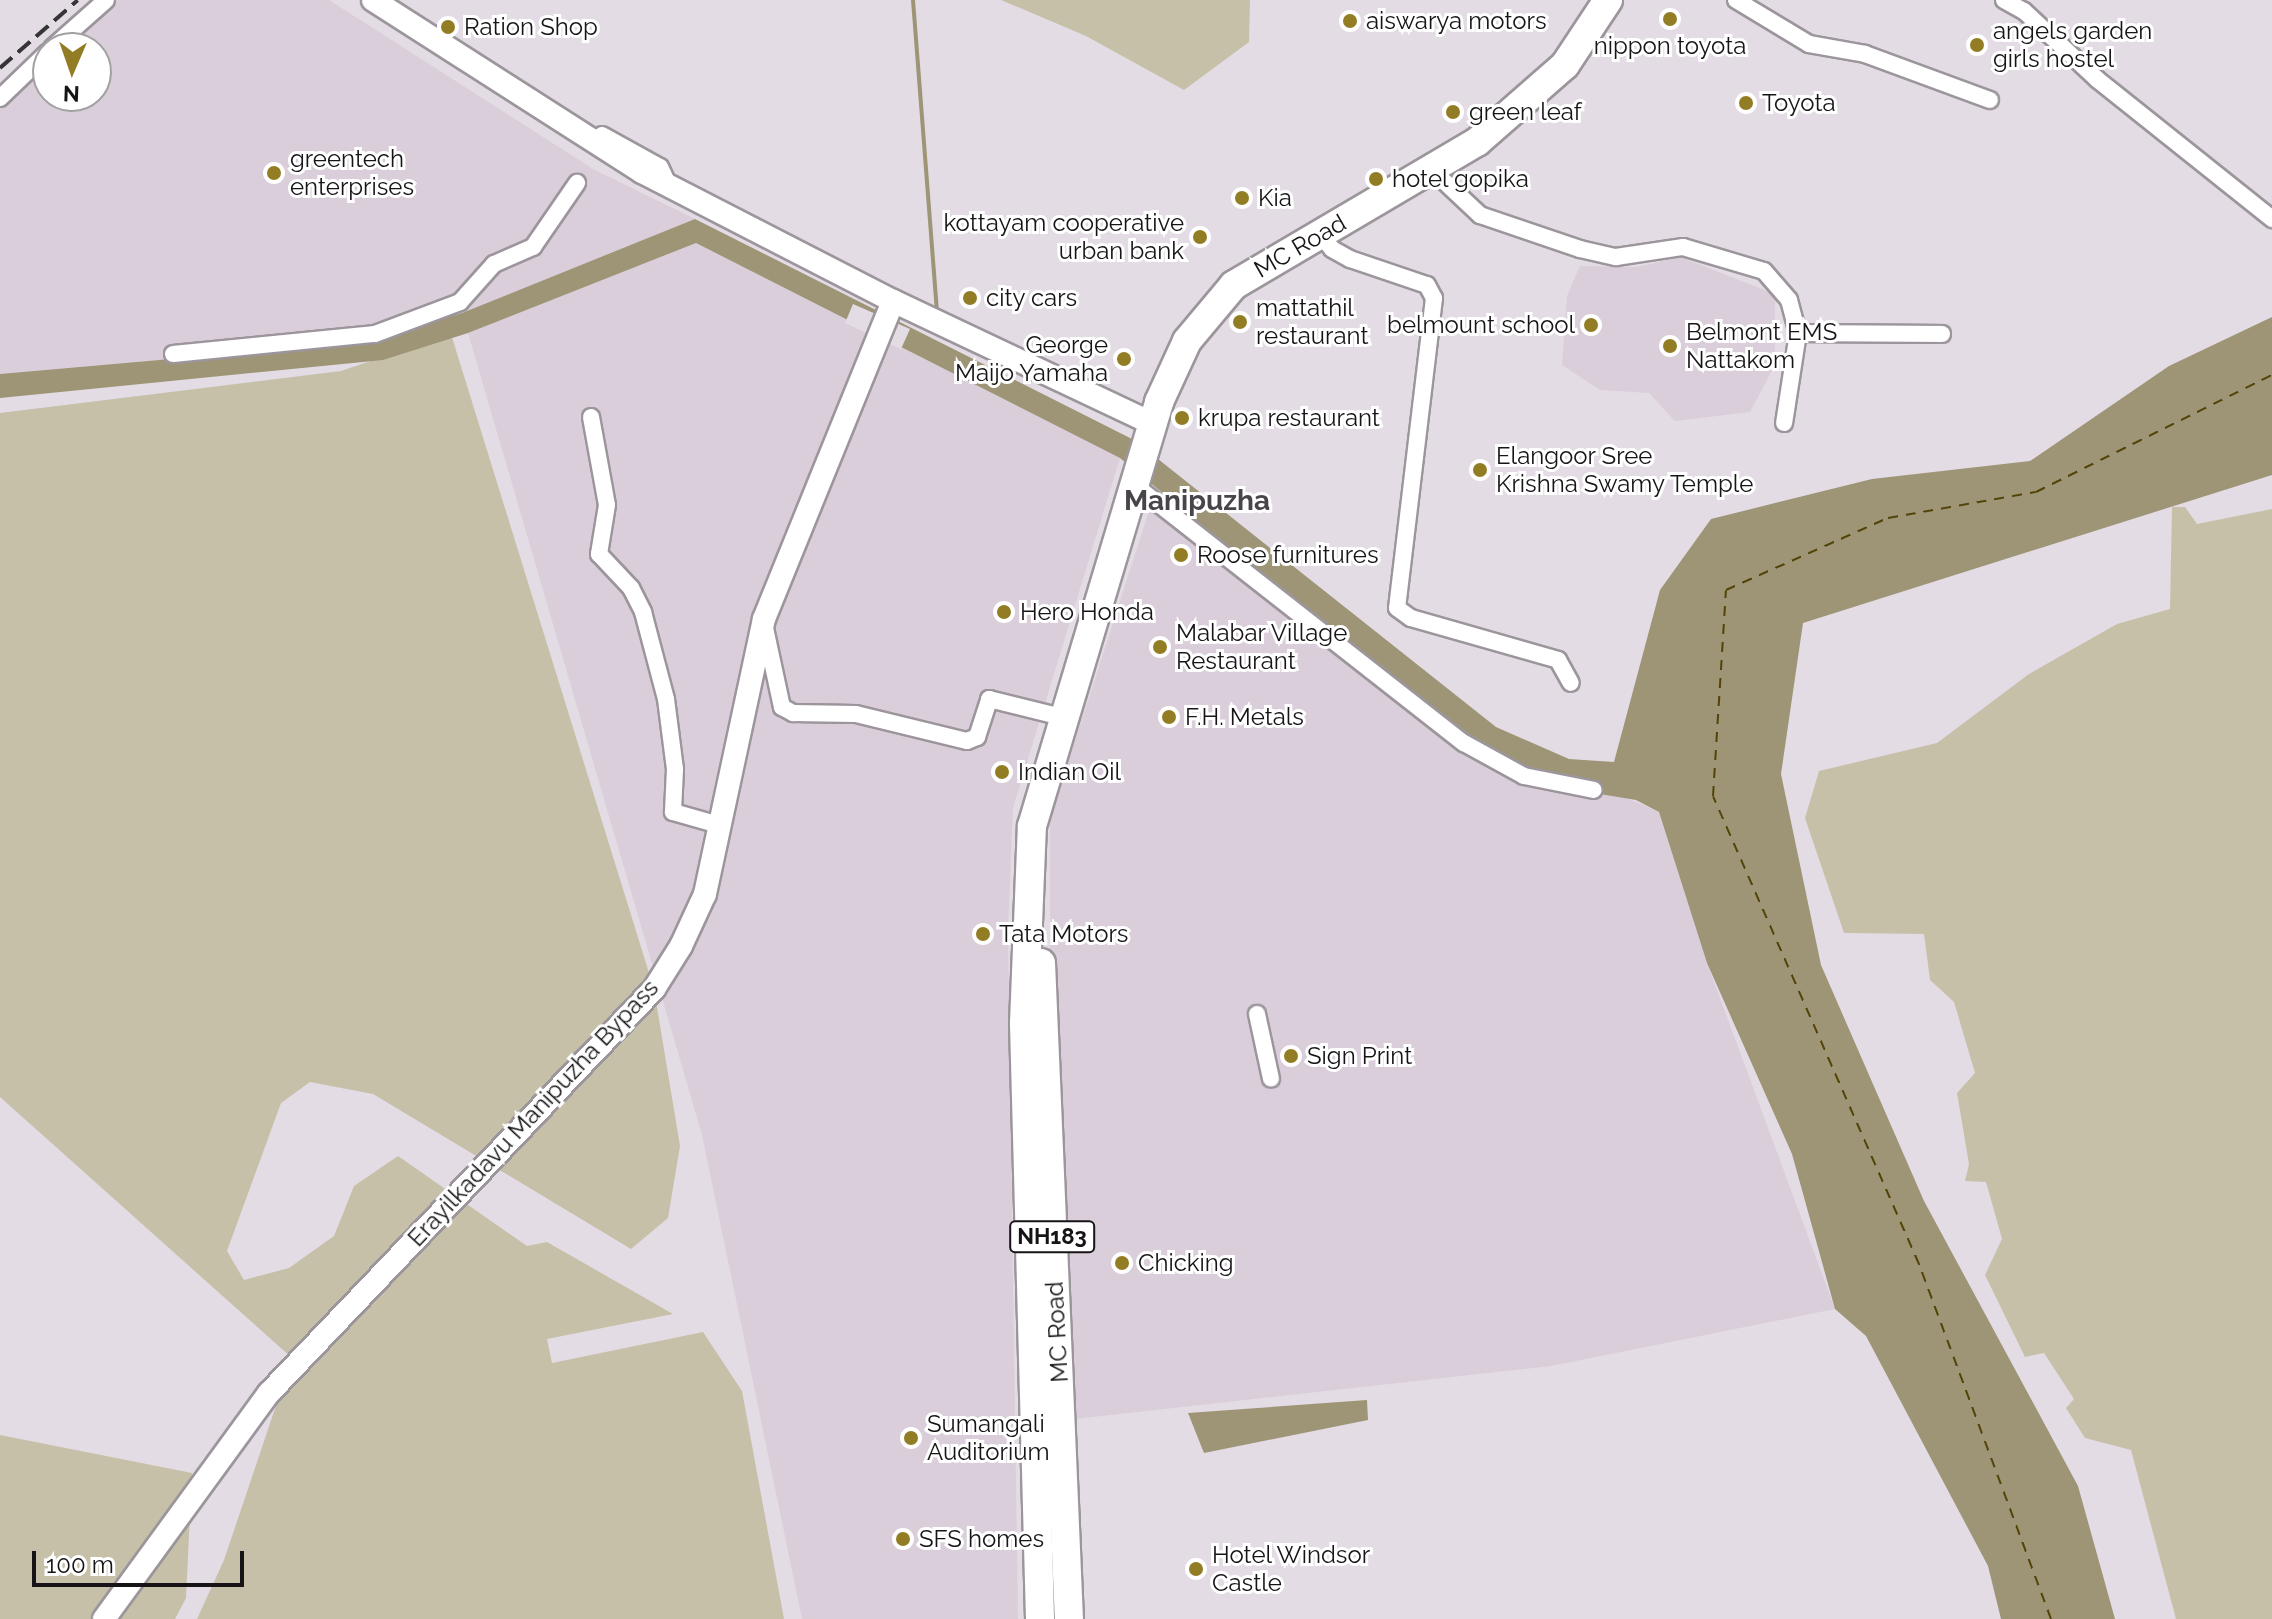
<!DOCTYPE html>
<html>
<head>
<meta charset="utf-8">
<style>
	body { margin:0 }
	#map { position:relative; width:2272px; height:1619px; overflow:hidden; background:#e3dce4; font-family:Raleway,sans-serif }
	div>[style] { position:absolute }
	.built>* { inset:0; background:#dacedb }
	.green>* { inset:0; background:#c6c0a9 }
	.water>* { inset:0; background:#9d9576 }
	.pier>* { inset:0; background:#e3dce4 }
	.stream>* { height:4px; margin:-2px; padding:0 2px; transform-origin:2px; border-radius:2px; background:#9d9576 }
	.ferry>* { height:2px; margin-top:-1px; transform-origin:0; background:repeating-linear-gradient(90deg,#524408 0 10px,transparent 0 18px) }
	.roads { filter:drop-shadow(2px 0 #9c969c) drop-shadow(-2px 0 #9c969c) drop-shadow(0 2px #9c969c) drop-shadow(0 -2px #9c969c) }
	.street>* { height:16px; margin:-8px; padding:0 8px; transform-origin:8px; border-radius:8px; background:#fff }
	.secondary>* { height:22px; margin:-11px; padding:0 11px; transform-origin:11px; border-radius:11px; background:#fff }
	.highway>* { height:28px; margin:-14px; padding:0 14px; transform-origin:14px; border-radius:14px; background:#fff }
	.rail>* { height:4px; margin-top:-2px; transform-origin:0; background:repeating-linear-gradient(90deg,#363437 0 16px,transparent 0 24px) }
	.dots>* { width:22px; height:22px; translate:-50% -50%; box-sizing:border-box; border:4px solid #fff; border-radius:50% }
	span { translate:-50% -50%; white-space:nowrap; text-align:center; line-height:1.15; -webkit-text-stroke:6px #fff; paint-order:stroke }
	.shield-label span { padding:2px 6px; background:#fff; border:2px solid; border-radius:6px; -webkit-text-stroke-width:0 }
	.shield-label { font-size:22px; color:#161416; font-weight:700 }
	.poi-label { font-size:24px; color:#161416 }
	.left { translate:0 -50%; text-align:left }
	.right { translate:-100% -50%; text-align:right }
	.street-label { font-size:24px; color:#161416 }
	.quarter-label { font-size:28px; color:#49444a; font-weight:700 }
	.north { position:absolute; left:32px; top:32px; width:80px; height:80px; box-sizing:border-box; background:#fff; border:2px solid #a2a1a2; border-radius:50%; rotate:182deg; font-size:22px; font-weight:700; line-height:32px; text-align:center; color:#161416 }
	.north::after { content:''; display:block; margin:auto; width:28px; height:36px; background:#937d24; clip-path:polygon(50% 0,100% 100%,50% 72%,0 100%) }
	.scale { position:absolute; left:32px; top:1551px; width:212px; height:36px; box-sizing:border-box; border:4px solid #161416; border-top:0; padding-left:10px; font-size:24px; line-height:28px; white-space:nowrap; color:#161416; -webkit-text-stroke:6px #fff; paint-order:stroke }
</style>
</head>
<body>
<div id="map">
	<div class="built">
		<div style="clip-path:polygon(112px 0,329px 0,593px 169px,695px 219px,462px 313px,363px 342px,0 374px,0 95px,48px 55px,48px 96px,96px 96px,96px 48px,56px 48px)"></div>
		<div style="clip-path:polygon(696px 243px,1120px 458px,1013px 808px,1008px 930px,1018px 1619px,802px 1619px,702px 1135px,468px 333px)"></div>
		<div style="clip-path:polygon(1680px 257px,1775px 294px,1775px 365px,1750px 412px,1675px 421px,1649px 393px,1600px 390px,1562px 365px,1567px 296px,1580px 266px,1637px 267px)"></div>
		<div style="clip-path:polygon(1156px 489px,1433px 715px,1659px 812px,1707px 963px,1835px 1309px,1551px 1366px,1066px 1420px,1050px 1014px,1050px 819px)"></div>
	</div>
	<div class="green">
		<div style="clip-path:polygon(1001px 0,1250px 0,1249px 42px,1184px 90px,1086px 36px)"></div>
		<div style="clip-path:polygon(451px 334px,654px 989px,680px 1146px,668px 1218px,631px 1249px,373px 1094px,310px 1082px,281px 1103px,227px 1251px,244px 1280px,289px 1268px,334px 1236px,354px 1186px,398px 1156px,527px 1246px,547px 1242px,673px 1314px,547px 1339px,552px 1363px,703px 1332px,742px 1391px,784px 1619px,197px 1619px,224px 1560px,292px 1358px,0 1097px,0 413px,341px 371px)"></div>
		<div style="clip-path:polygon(2172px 507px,2185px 507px,2197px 524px,2272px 509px,2272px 1619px,2176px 1619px,2131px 1450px,2085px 1438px,2066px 1408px,2074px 1399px,2044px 1353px,2025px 1357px,1985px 1275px,2002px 1239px,1986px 1182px,1965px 1181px,1969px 1164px,1957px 1093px,1975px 1073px,1954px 1002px,1930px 980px,1924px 934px,1844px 933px,1805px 818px,1819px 771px,1937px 743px,2029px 674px,2117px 624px,2170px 609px)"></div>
		<div style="clip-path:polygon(0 1435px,192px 1473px,186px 1598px,175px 1619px,0 1619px)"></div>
	</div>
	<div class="water">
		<div style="clip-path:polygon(695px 219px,1134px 440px,1496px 727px,1569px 759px,1614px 762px,1660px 590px,1711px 519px,1872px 479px,2030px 461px,2169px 366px,2272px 317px,2272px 475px,1803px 623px,1781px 774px,1821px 965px,1924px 1201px,2078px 1486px,2115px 1619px,2001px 1619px,1988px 1566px,1866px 1336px,1835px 1309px,1792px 1154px,1707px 963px,1659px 812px,1636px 800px,1546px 785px,1433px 715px,1120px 458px,696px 243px,468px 333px,383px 360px,0 398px,0 374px,363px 342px,462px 313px)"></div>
		<div style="clip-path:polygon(1367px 1400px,1368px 1420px,1204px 1453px,1188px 1413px)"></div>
	</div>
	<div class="pier">
		<div style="clip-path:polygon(853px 304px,910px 329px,901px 349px,845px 323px)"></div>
	</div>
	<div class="stream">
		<div style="left:913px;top:0;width:313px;rotate:85.6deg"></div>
	</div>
	<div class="ferry">
		<div style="left:2051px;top:1619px;width:379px;rotate:-110.4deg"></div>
		<div style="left:1919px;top:1264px;width:511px;rotate:-113.76deg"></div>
		<div style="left:1713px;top:796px;width:206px;rotate:-86.4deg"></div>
		<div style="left:1726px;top:590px;width:177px;rotate:-24deg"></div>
		<div style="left:1888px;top:518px;width:150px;rotate:-10deg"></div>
		<div style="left:2036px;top:492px;width:263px;rotate:-26.4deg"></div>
	</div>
	<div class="roads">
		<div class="street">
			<div style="left:1736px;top:0;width:85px;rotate:31.1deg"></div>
			<div style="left:1809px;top:44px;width:57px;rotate:10.1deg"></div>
			<div style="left:1865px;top:54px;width:133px;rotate:20.2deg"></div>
			<div style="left:2004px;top:0;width:23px;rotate:29deg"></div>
			<div style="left:2024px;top:11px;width:101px;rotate:43deg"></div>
			<div style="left:2098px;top:80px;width:223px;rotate:38.6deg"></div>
			<div style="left:52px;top:48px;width:72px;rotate:-41.6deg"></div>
			<div style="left:0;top:98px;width:66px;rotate:-43.8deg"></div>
			<div style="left:602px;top:135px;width:66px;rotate:28.9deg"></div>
			<div style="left:660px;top:167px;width:19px;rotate:65deg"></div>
			<div style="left:1432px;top:170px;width:66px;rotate:43.2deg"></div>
			<div style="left:1480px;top:215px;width:106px;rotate:18.8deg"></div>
			<div style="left:1580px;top:249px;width:37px;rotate:13deg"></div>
			<div style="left:1616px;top:257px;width:68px;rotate:-8.5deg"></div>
			<div style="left:1683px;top:247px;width:84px;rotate:16.5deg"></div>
			<div style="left:1764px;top:271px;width:38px;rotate:49deg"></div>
			<div style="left:1789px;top:300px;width:34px;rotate:75deg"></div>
			<div style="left:1798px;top:333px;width:91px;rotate:98.8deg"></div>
			<div style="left:1320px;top:234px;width:19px;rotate:51deg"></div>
			<div style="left:1332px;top:249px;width:21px;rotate:29deg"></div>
			<div style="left:1350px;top:259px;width:81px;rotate:18.7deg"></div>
			<div style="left:1427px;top:285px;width:15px;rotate:62deg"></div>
			<div style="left:1434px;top:298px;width:312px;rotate:96.8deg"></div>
			<div style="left:1397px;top:608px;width:17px;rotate:36deg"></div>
			<div style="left:1411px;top:618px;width:153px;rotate:15.9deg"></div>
			<div style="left:1558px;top:660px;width:26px;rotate:61deg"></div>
			<div style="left:1798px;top:333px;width:144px;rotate:0.4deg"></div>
			<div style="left:173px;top:354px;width:203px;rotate:-5.7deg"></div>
			<div style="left:375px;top:334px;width:91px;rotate:-20.6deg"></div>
			<div style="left:460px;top:302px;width:51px;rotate:-48.2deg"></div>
			<div style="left:494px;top:264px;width:43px;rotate:-23.6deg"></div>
			<div style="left:533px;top:247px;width:78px;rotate:-55.5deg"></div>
			<div style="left:591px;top:417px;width:89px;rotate:79.7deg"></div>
			<div style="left:607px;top:505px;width:50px;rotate:99.3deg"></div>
			<div style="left:599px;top:554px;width:47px;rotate:46.7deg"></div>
			<div style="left:631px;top:588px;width:27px;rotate:63deg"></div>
			<div style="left:643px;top:612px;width:90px;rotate:75.2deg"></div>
			<div style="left:666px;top:699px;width:71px;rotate:82.7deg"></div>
			<div style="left:675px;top:769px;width:43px;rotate:92.7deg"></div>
			<div style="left:673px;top:812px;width:48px;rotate:15.8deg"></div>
			<div style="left:1137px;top:487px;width:415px;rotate:38.1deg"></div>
			<div style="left:1464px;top:743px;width:68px;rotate:28.8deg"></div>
			<div style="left:1524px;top:776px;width:71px;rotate:11.3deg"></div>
			<div style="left:765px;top:628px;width:81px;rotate:77.9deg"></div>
			<div style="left:782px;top:707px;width:13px;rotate:29deg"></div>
			<div style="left:793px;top:713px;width:63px;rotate:0.9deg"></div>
			<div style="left:856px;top:714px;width:114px;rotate:13.7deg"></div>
			<div style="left:967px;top:741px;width:11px;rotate:-22deg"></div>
			<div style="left:977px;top:737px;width:40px;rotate:-72deg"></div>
			<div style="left:989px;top:699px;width:75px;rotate:13.9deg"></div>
			<div style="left:1257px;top:1014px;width:66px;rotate:77.8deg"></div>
		</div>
		<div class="secondary">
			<div style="left:373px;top:0;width:319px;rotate:32.6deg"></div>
			<div style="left:642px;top:172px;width:282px;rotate:27.2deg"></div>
			<div style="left:893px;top:301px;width:288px;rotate:25.3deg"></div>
			<div style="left:104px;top:1619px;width:280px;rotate:-53.9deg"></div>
			<div style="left:269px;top:1393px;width:558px;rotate:-46.38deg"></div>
			<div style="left:654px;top:989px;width:51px;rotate:-57.9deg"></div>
			<div style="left:681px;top:946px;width:57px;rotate:-65.2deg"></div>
			<div style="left:705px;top:894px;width:281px;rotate:-77.9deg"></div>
			<div style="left:764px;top:619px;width:343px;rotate:-67.9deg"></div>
		</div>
		<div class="highway">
			<div style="left:1041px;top:963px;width:657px;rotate:87.56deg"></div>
			<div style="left:1040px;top:1619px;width:596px;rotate:-91.54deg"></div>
			<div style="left:1024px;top:1023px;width:197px;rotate:-87.7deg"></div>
			<div style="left:1032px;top:826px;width:443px;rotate:-73.3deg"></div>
			<div style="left:1159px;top:402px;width:67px;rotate:-65.3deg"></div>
			<div style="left:1187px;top:341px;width:73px;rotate:-50deg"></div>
			<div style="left:1234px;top:285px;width:282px;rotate:-30.5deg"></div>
			<div style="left:1477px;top:142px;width:117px;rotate:-41.2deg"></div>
			<div style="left:1565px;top:65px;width:78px;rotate:-56.5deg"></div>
		</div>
	</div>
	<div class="rail">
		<div style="left:0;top:68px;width:103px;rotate:-41.1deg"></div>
	</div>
	<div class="dots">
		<div style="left:1670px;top:19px;background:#937d24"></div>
		<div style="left:1350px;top:21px;background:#937d24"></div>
		<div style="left:448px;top:27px;background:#937d24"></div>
		<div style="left:1977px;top:45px;background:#937d24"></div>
		<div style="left:1746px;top:103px;background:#937d24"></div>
		<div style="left:1453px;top:112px;background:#937d24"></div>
		<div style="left:274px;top:173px;background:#937d24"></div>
		<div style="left:1376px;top:179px;background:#937d24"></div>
		<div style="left:1242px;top:198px;background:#937d24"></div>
		<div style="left:1200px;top:237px;background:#937d24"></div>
		<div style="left:970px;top:298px;background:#937d24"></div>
		<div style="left:1240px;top:322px;background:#937d24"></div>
		<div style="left:1591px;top:325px;background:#937d24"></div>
		<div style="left:1670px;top:346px;background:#937d24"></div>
		<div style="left:1124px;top:359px;background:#937d24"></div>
		<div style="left:1182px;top:418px;background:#937d24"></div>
		<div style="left:1480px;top:470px;background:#937d24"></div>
		<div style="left:1181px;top:555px;background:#937d24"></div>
		<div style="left:1004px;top:612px;background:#937d24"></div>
		<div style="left:1160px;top:647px;background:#937d24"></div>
		<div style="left:1169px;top:717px;background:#937d24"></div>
		<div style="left:1002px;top:772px;background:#937d24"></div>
		<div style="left:983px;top:934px;background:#937d24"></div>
		<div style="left:1291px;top:1056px;background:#937d24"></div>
		<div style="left:1122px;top:1263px;background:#937d24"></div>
		<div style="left:911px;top:1438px;background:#937d24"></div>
		<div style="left:903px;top:1539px;background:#937d24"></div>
		<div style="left:1196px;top:1569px;background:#937d24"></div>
	</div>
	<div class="shield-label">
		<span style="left:1052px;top:1237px">NH183</span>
	</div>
	<div class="poi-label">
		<span class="left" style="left:1366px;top:21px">aiswarya motors</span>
		<span class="left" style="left:464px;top:27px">Ration Shop</span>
		<span class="left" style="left:1993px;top:45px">angels garden<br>girls hostel</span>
		<span style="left:1670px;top:46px">nippon toyota</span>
		<span class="left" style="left:1762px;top:103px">Toyota</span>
		<span class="left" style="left:1469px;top:112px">green leaf</span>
		<span class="left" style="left:290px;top:173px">greentech<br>enterprises</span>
		<span class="left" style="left:1392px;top:179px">hotel gopika</span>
		<span class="left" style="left:1258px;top:198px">Kia</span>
		<span class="right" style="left:1184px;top:237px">kottayam cooperative<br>urban bank</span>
		<span class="left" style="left:986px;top:298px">city cars</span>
		<span class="left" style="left:1256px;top:322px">mattathil<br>restaurant</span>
		<span class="right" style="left:1575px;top:325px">belmount school</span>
		<span class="left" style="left:1686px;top:346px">Belmont EMS<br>Nattakom</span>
		<span class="right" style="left:1108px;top:359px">George<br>Maijo Yamaha</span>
		<span class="left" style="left:1198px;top:418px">krupa restaurant</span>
		<span class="left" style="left:1496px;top:470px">Elangoor Sree<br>Krishna Swamy Temple</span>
		<span class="left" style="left:1197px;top:555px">Roose furnitures</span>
		<span class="left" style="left:1020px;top:612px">Hero Honda</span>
		<span class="left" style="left:1176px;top:647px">Malabar Village<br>Restaurant</span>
		<span class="left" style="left:1185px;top:717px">F.H. Metals</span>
		<span class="left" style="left:1018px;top:772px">Indian Oil</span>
		<span class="left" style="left:999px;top:934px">Tata Motors</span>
		<span class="left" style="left:1307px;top:1056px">Sign Print</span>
		<span class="left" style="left:1138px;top:1263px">Chicking</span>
		<span class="left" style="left:927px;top:1438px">Sumangali<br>Auditorium</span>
		<span class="left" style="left:919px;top:1539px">SFS homes</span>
		<span class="left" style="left:1212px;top:1569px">Hotel Windsor<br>Castle</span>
	</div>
	<div class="street-label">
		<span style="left:1300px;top:246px;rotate:-30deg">MC Road</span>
		<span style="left:533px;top:1113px;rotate:-47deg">Erayilkadavu Manipuzha Bypass</span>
		<span style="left:1057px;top:1332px;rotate:-93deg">MC Road</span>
	</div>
	<div class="quarter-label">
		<span style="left:1197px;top:501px">Manipuzha</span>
	</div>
	<div class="north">N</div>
	<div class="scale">100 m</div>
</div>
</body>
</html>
